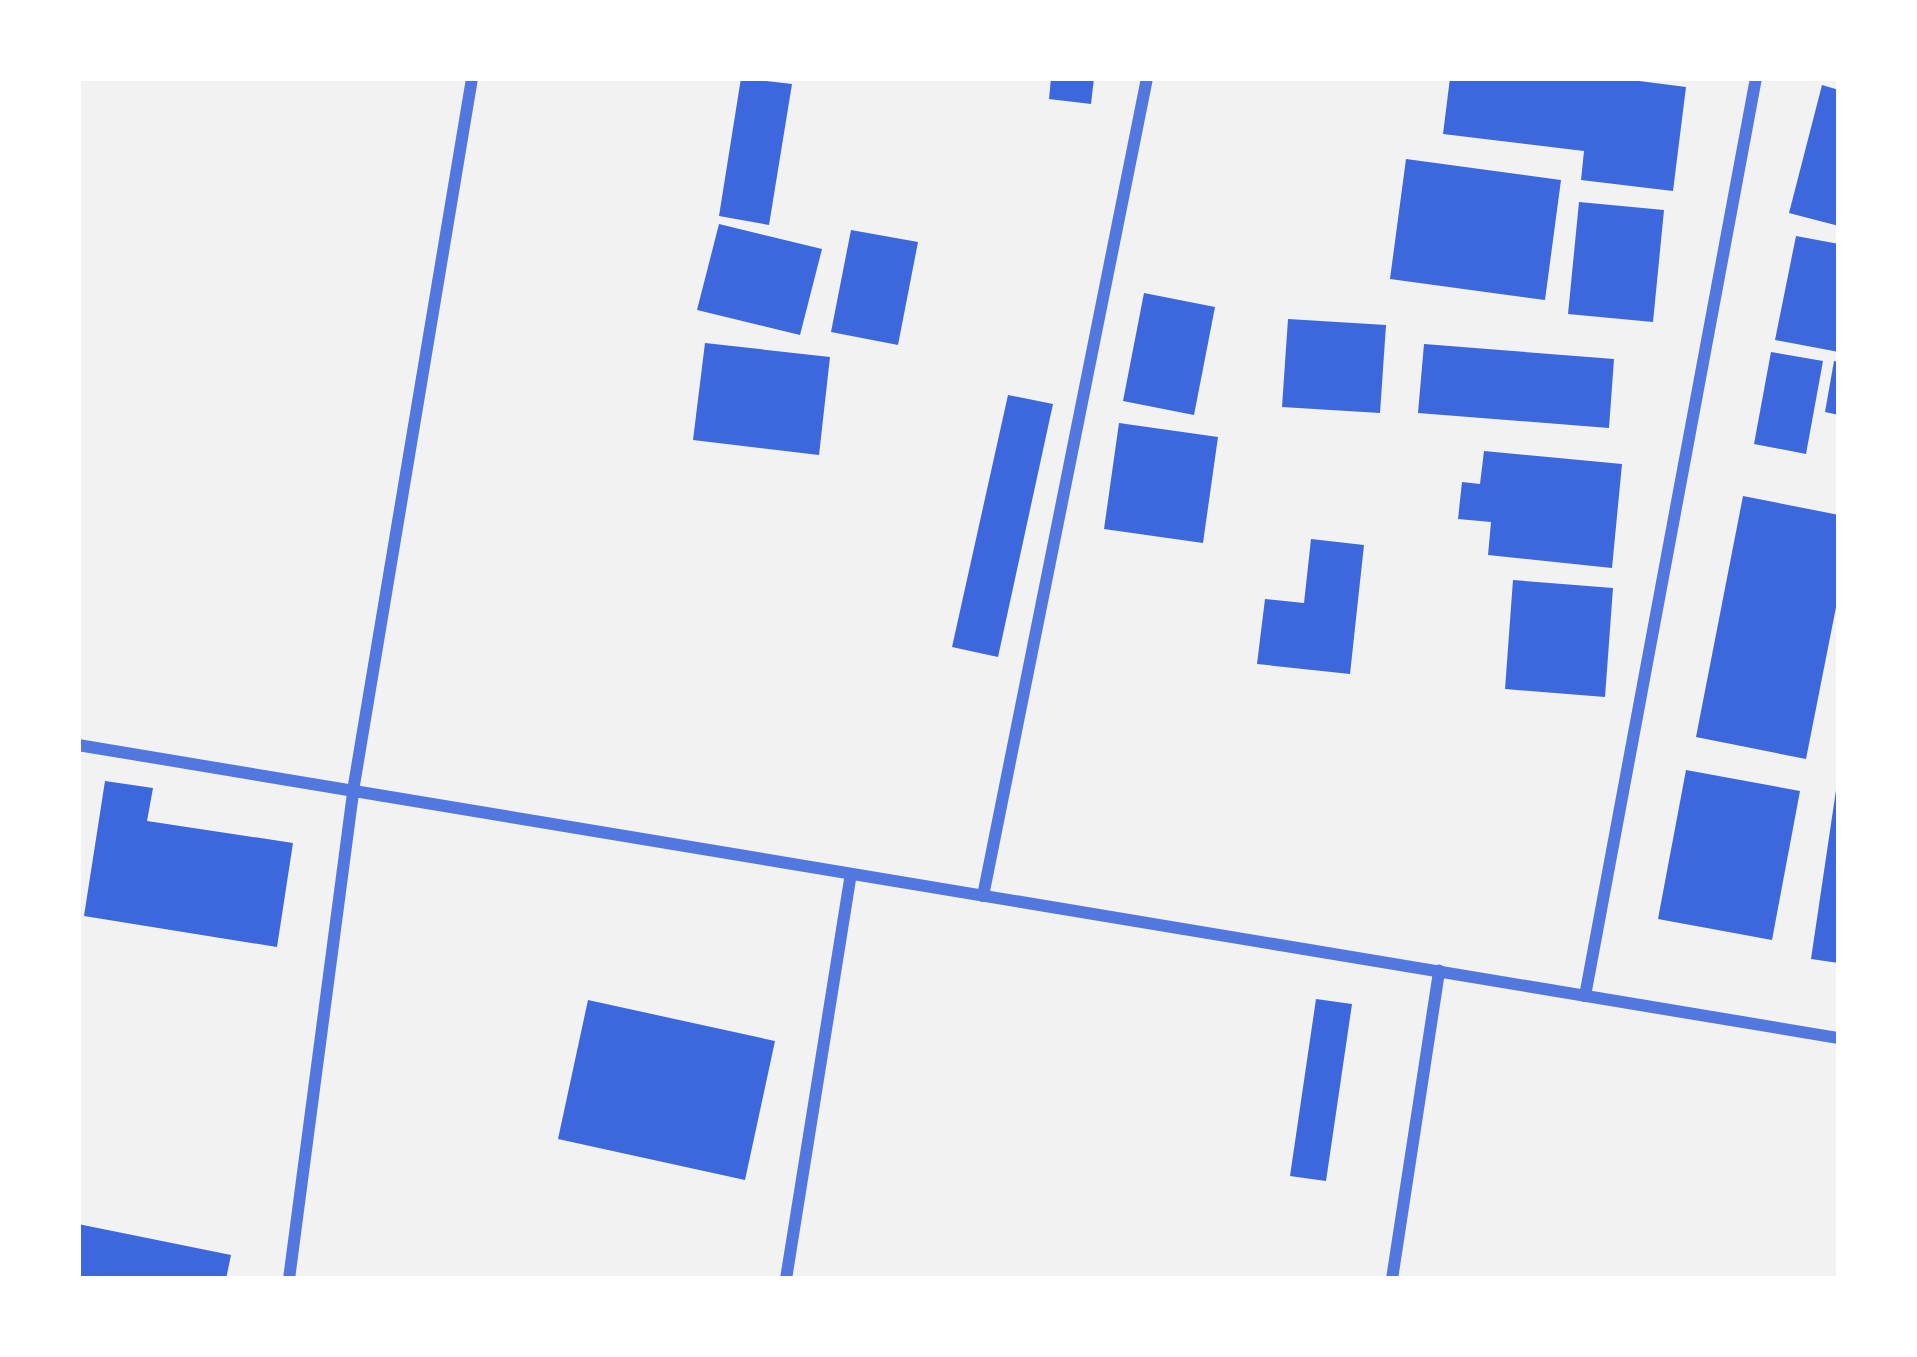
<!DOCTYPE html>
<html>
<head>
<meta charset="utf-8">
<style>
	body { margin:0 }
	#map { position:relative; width:1917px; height:1357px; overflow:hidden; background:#f2f2f2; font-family:"Titillium Web",sans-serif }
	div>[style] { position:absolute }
	.building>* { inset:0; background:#3d67dc }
	.minor>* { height:12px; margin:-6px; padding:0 6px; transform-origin:6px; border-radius:6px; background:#5277de }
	span { translate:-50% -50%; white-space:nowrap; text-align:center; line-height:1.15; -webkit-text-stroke:10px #fff; paint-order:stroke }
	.frame { position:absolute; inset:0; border:81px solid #fff; pointer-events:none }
</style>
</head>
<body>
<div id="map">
	<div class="building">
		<div style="clip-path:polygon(741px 78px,792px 84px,769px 225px,719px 216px)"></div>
		<div style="clip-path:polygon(1051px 78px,1094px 78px,1091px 104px,1049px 99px)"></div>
		<div style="clip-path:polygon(1450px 78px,1616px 78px,1686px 87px,1673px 191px,1581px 180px,1584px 151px,1443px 134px)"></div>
		<div style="clip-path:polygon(1822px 85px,1839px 90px,1839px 226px,1789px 213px)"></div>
		<div style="clip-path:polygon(1406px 159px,1561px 180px,1545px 300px,1390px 279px)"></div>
		<div style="clip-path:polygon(1579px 202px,1664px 210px,1653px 322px,1568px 314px)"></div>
		<div style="clip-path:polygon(719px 224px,822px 249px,800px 335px,697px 310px)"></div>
		<div style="clip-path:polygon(851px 230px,918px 242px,898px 345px,831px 332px)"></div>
		<div style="clip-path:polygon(1796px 236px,1839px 244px,1839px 352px,1775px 340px)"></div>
		<div style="clip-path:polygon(1144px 293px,1215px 307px,1194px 415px,1123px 401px)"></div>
		<div style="clip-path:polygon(1288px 319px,1386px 325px,1380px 413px,1282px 407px)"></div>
		<div style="clip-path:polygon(705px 343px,830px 357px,819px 455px,693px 440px)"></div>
		<div style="clip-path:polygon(1424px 344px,1614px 359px,1609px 428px,1418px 413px)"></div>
		<div style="clip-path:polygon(1771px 352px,1823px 361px,1806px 454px,1754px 444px)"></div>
		<div style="clip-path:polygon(1834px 361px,1839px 362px,1839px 415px,1825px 412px)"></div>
		<div style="clip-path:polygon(1008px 395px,1053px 404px,998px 657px,952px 647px)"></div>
		<div style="clip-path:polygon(1119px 423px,1218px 437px,1203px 543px,1104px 529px)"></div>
		<div style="clip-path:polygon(1484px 451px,1622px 464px,1612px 568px,1488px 555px,1491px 522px,1458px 519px,1462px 482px,1480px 484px)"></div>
		<div style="clip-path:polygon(1743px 496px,1839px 515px,1839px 592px,1806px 759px,1696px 737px)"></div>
		<div style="clip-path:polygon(1311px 539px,1364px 545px,1350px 674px,1257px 664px,1265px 599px,1304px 603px)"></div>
		<div style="clip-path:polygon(1513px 580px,1613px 588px,1605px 697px,1505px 689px)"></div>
		<div style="clip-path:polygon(1686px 770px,1800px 791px,1772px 940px,1658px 919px)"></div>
		<div style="clip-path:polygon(1839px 770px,1839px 963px,1811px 959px)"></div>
		<div style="clip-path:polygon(105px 781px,153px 788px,147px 821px,293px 843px,277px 947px,84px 916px)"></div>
		<div style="clip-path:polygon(1316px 999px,1352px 1004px,1326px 1181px,1290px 1176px)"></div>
		<div style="clip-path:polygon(588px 1000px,775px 1041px,745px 1180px,558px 1139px)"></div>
		<div style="clip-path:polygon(78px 1224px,231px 1255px,226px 1279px,78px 1279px)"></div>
	</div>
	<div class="minor">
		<div style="left:78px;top:745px;width:1785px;rotate:9.45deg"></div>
		<div style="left:983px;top:896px;width:834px;rotate:-78.66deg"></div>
		<div style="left:1585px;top:996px;width:934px;rotate:-79.45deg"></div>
		<div style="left:289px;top:1279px;width:492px;rotate:-82.5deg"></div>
		<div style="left:353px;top:791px;width:723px;rotate:-80.52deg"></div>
		<div style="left:786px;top:1279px;width:410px;rotate:-80.9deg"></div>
		<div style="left:1392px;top:1279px;width:312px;rotate:-81.3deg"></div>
	</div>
	<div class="frame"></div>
</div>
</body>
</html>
